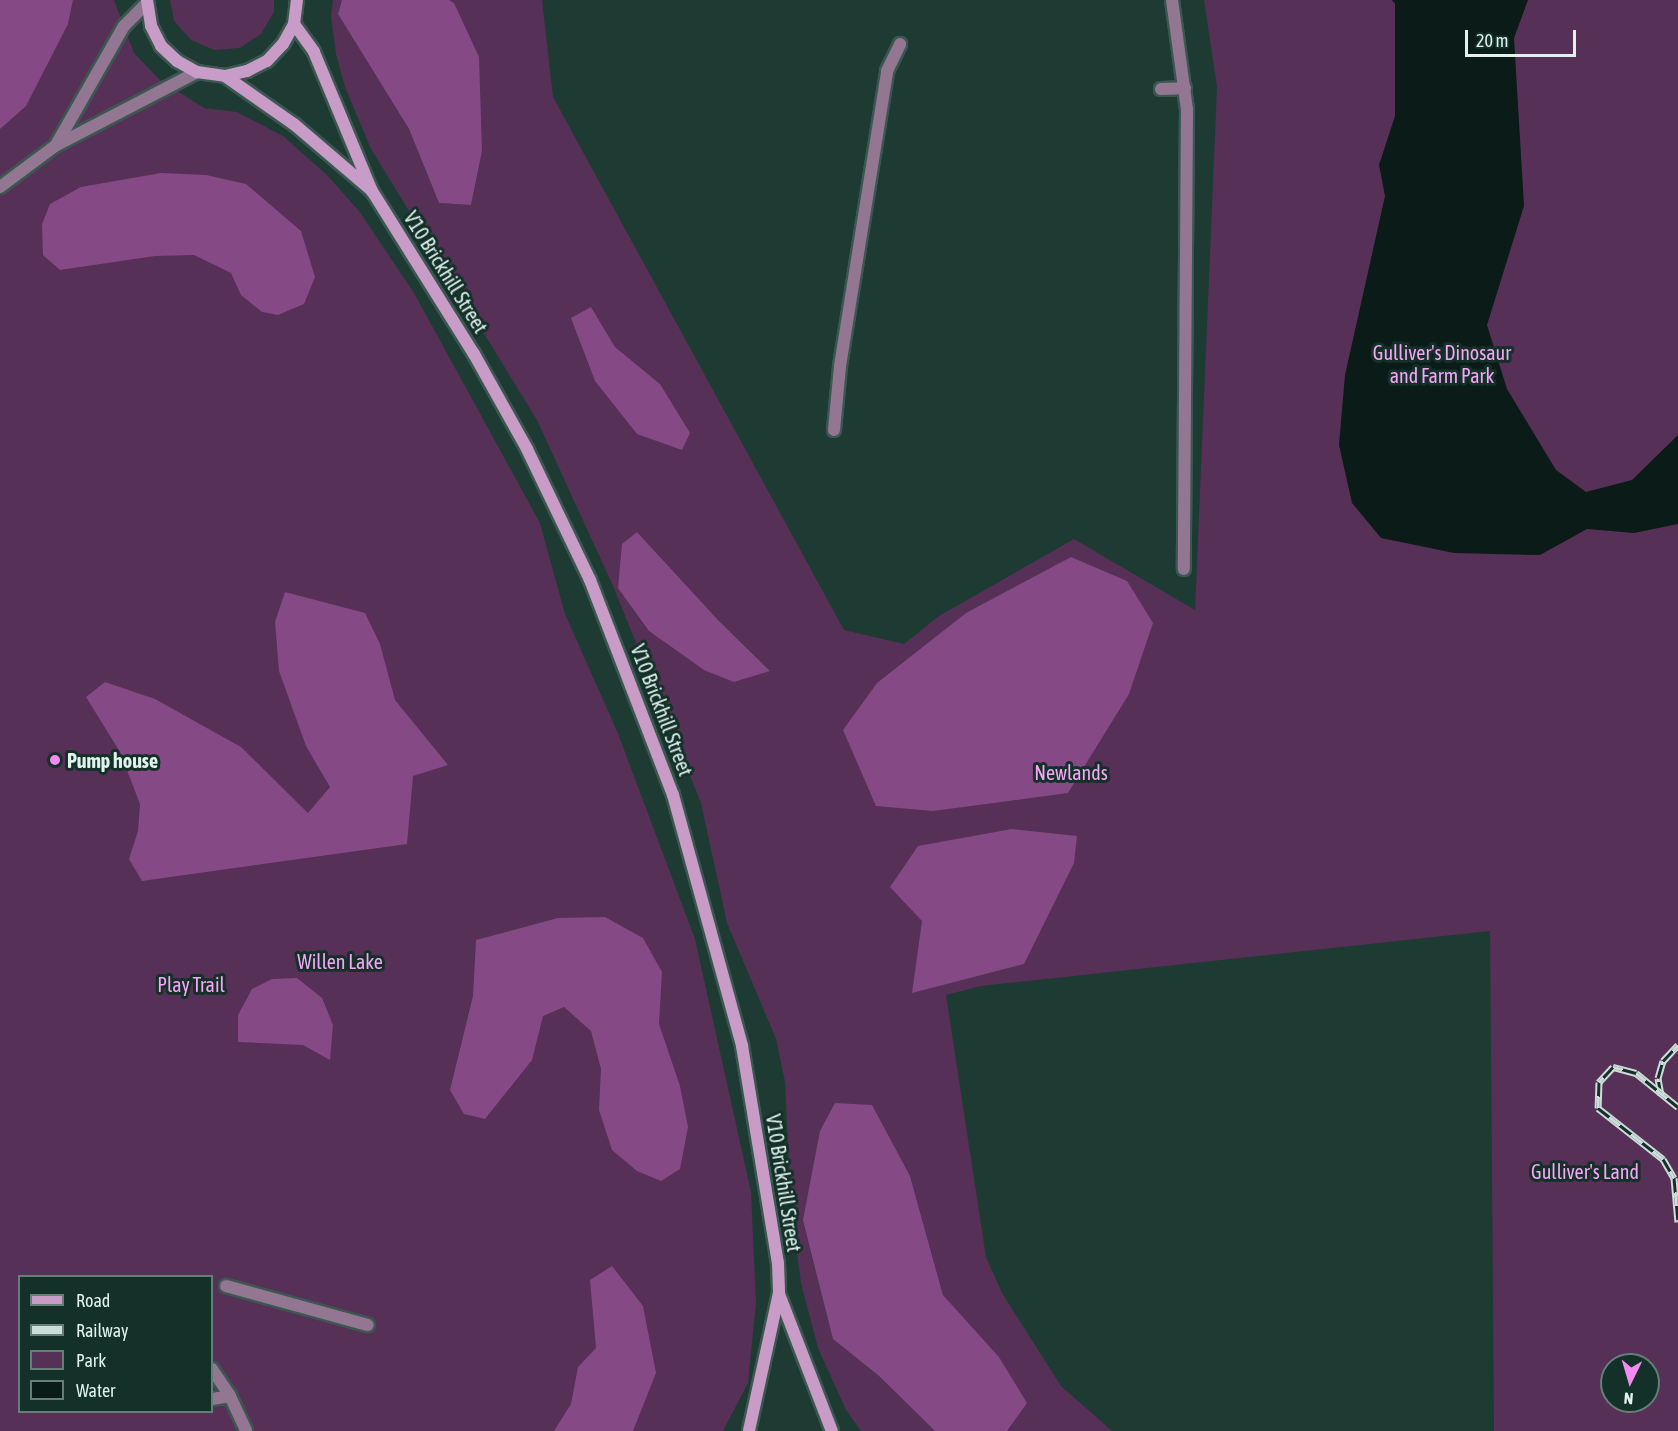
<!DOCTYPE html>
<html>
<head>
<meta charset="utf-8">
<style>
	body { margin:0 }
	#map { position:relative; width:1678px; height:1431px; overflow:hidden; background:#1d3a33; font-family:"Asap Condensed",sans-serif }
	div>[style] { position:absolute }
	.green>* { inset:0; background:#563056 }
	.forest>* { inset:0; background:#854985 }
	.water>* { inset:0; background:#0b1b17 }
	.roads { filter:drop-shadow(2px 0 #3c5751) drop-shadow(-2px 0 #3c5751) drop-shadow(0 2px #3c5751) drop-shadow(0 -2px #3c5751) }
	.lane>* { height:12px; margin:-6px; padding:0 6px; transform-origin:6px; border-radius:6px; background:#937792 }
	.secondary>* { height:12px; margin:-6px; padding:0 6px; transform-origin:6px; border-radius:6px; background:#c99cc8 }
	.rail>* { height:7px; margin-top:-3.5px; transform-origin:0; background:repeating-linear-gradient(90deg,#133029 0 14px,#caddd7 0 28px); box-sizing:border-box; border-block:2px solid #caddd7 }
	.dots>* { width:16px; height:16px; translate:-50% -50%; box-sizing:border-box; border:3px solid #133029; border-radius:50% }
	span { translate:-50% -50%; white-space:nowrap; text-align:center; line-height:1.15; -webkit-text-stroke:6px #133029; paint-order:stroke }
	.street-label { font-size:20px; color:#e1f2ed }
	.park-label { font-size:20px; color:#f8a4f7 }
	.poi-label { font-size:20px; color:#e1f2ed; font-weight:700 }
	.left { translate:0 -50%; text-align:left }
	.legend { position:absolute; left:18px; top:1275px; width:195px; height:138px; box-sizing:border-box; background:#133029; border:2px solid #657e77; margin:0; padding:8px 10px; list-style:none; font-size:18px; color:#e1f2ed }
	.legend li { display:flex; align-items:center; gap:12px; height:30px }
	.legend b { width:30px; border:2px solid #657e77 }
	.north { position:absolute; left:1600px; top:1353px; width:60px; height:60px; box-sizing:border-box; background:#133029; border:2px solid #657e77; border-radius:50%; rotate:185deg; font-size:16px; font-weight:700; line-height:24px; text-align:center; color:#e1f2ed }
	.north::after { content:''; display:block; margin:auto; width:21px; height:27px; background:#f28af2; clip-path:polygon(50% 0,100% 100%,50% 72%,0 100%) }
	.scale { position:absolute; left:1465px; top:30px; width:111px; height:27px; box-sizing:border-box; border:3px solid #e1f2ed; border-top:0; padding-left:8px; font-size:18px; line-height:21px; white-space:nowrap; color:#e1f2ed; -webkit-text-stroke:4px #133029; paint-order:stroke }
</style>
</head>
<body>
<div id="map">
	<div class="green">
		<div style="clip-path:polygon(evenodd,0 0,114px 0,134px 53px,160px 80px,204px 108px,237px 112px,283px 136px,327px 175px,359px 211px,414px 293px,540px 523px,565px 614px,617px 731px,695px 939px,751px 1192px,756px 1302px,748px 1383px,723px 1431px,0 1431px,0 0,20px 1276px,212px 1276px,212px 1412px,20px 1412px,20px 1276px)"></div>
		<div style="clip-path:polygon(170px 0,274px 0,274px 12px,261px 34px,240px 48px,214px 50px,191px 40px,174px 21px)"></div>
		<div style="clip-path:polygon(evenodd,333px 0,342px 0,338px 14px,409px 129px,439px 203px,471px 205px,482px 151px,454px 3px,449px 0,542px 0,553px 97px,844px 630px,904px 644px,939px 616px,1074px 539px,1195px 610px,1217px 87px,1204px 0,1678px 0,1678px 1431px,1494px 1431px,1490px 931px,981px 986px,946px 995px,986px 1257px,1002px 1293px,1061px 1386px,1112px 1431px,1007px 1431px,1026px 1403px,999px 1357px,943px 1295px,910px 1176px,833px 1339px,879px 1376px,935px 1431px,861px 1431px,846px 1410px,818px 1348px,801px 1283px,791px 1208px,785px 1082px,776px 1039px,727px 923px,701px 803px,613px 586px,537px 420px,371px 149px,345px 87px,336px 54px,331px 16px,333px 0,591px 308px,615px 347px,660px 384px,595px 381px,591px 308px,333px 0,637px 532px,719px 621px,770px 671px,704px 670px,637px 532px,333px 0,1612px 1365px,1648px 1365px,1648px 1401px,1612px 1401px,1612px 1365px)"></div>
	</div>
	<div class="forest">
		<div style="clip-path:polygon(0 0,73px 0,68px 24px,26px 106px,0 129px)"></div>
		<div style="clip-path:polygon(342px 0,449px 0,454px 3px,479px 57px,482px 151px,471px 205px,439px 203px,409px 129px,338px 14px)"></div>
		<div style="clip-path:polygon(161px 173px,206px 175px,246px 184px,301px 231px,315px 277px,304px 304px,278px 315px,262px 312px,241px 295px,231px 273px,194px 255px,155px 256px,60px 270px,43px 255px,42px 224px,50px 204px,81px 187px)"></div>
		<div style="clip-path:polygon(591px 307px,615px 347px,660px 384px,690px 433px,682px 450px,637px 434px,595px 381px,571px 318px)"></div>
		<div style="clip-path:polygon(637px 532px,719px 621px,770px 671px,734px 682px,704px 670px,649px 631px,618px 588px,622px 544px)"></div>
		<div style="clip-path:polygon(1071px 557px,1127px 581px,1153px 623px,1129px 694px,1068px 793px,933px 811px,876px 806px,843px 730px,877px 683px,966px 613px)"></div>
		<div style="clip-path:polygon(285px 592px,365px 613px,380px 644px,395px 700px,448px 765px,413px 776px,407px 844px,142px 881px,129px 859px,138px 831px,140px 804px,120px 752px,86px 697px,105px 682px,155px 699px,241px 747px,308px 813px,330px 787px,306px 746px,279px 671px,275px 622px)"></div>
		<div style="clip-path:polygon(1012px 829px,1077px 836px,1074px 863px,1024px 964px,912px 993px,922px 921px,890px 887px,918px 846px)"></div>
		<div style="clip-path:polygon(605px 917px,643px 938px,662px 972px,659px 1024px,680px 1086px,688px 1127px,680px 1169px,661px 1181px,637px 1171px,612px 1150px,599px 1110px,601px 1069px,591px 1031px,564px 1007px,543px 1016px,532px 1060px,485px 1119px,464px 1114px,450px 1090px,473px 996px,476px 940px,558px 918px)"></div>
		<div style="clip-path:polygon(297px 978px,322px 998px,333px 1025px,330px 1060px,303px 1045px,238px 1042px,238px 1015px,252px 989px,272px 979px)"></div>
		<div style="clip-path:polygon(835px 1103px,872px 1105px,910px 1176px,943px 1295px,999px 1357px,1027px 1403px,1007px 1431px,935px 1431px,879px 1376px,833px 1339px,803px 1220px,820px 1131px)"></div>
		<div style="clip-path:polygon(612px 1266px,643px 1306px,656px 1373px,633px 1431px,554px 1431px,571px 1404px,578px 1367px,596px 1348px,590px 1280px)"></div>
	</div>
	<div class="water">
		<div style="clip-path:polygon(1392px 0,1528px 0,1514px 38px,1524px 206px,1487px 325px,1507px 389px,1556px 470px,1586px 492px,1632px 480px,1678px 435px,1678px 524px,1634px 533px,1587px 529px,1540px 555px,1454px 553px,1381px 538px,1352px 503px,1339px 445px,1345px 375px,1385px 196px,1379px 165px,1395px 116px,1395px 4px)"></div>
	</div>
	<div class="roads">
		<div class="lane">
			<div style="left:1172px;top:0;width:110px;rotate:82.2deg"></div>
			<div style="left:1187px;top:109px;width:460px;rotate:90.4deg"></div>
			<div style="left:1161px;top:89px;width:24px;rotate:-2deg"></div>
			<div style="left:56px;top:145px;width:137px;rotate:-60.3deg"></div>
			<div style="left:124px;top:26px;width:31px;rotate:-45deg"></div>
			<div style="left:0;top:187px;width:69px;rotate:-36.7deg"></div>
			<div style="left:55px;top:146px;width:160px;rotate:-27.5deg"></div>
			<div style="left:834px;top:430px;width:64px;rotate:-84.6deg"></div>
			<div style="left:840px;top:366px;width:299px;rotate:-80.9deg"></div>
			<div style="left:887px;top:71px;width:30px;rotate:-64deg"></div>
			<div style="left:226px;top:1286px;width:147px;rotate:15.4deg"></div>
			<div style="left:212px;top:1369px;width:32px;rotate:56deg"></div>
			<div style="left:230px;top:1396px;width:38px;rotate:65deg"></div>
			<div style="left:212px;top:1399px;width:18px;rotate:-9deg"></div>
		</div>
		<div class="secondary">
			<div style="left:147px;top:0;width:26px;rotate:81deg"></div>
			<div style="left:151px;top:26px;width:22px;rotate:63deg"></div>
			<div style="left:161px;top:46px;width:22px;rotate:43deg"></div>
			<div style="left:177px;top:61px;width:23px;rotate:29deg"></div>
			<div style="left:197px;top:72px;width:28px;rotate:8deg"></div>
			<div style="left:225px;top:76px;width:23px;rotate:-13deg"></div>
			<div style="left:247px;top:71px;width:22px;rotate:-27deg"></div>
			<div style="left:267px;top:61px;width:23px;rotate:-47deg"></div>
			<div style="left:283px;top:44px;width:23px;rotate:-61deg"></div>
			<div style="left:294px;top:24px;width:24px;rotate:-83deg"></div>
			<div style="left:294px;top:24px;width:34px;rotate:54deg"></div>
			<div style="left:314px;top:52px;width:151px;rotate:67.4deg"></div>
			<div style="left:372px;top:191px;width:192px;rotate:58deg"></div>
			<div style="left:474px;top:354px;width:109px;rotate:60.8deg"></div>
			<div style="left:527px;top:449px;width:145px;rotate:64.3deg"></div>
			<div style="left:590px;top:580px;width:230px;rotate:68.9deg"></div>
			<div style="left:673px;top:795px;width:260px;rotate:74.6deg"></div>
			<div style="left:742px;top:1046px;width:220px;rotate:80.6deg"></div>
			<div style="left:778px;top:1263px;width:30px;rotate:88deg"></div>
			<div style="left:779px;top:1293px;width:141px;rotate:102.3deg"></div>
			<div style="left:225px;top:76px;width:85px;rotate:35deg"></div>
			<div style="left:295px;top:125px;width:99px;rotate:40.5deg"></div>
			<div style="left:779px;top:1294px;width:147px;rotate:68.9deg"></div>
		</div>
	</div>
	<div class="rail">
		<div style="left:1661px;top:1095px;width:17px;rotate:-100deg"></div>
		<div style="left:1658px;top:1078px;width:18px;rotate:-74deg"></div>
		<div style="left:1663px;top:1061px;width:22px;rotate:-47deg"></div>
		<div style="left:1678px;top:1107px;width:54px;rotate:-141deg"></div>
		<div style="left:1636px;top:1073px;width:24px;rotate:-165deg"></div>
		<div style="left:1613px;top:1067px;width:21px;rotate:133deg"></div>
		<div style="left:1599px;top:1082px;width:26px;rotate:92deg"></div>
		<div style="left:1598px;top:1108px;width:83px;rotate:38.1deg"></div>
		<div style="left:1663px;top:1159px;width:22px;rotate:60deg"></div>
		<div style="left:1674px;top:1178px;width:44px;rotate:84.8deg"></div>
	</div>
	<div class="dots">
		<div style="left:55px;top:760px;background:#f28af2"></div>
	</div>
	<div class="street-label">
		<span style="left:446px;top:272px;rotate:58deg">V10 Brickhill Street</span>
		<span style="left:662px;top:710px;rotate:69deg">V10 Brickhill Street</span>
		<span style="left:784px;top:1183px;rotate:81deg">V10 Brickhill Street</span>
	</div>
	<div class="park-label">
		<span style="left:1442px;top:364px">Gulliver's Dinosaur<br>and Farm Park</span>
		<span style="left:1071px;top:772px">Newlands</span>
		<span style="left:340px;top:961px">Willen Lake</span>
		<span style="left:191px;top:984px">Play Trail</span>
		<span style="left:1585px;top:1171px">Gulliver's Land</span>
	</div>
	<div class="poi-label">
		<span class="left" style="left:67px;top:760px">Pump house</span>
	</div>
	<ul class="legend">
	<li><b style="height:8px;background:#c99cc8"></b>Road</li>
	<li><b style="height:8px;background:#caddd7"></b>Railway</li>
	<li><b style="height:16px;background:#563056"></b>Park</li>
	<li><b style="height:16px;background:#0b1b17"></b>Water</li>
	</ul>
	<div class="north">N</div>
	<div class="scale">20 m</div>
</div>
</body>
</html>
